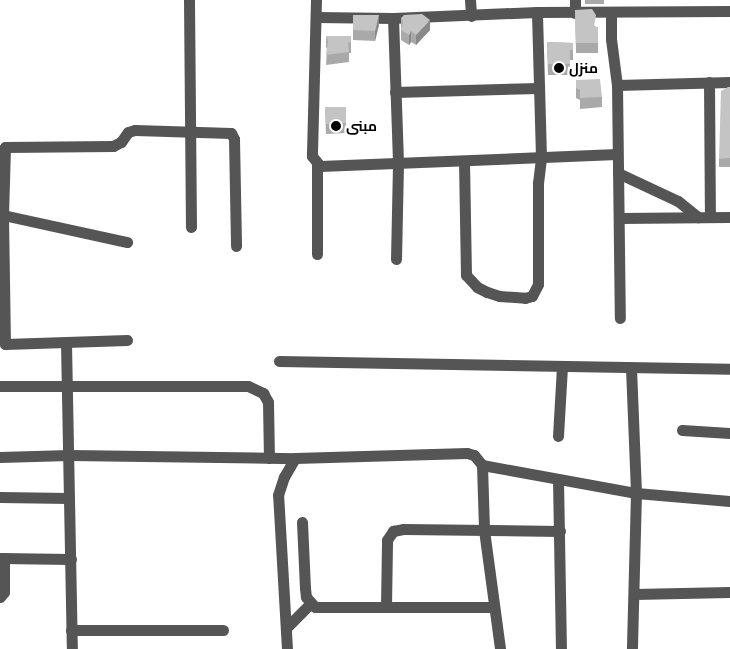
<!DOCTYPE html>
<html>
<head>
<meta charset="utf-8">
<style>
	body { margin:0 }
	#map { position:relative; width:730px; height:649px; overflow:hidden; background:#fff; font-family:"Open Sans",Cairo,sans-serif }
	div>[style] { position:absolute }
	.minor>* { height:11px; margin:-5.5px; padding:0 5.5px; transform-origin:5.5px; border-radius:5.5px; background:#555 }
	.wall>* { inset:0; background:#a9a9a9 }
	.shaded-wall>* { inset:0; background:#898989 }
	.building>* { inset:0; background:#c4c4c4 }
	.dots>* { width:14px; height:14px; translate:-50% -50%; box-sizing:border-box; border:2px solid #fff; border-radius:50% }
	span { translate:-50% -50%; white-space:nowrap; text-align:center; line-height:1.15; -webkit-text-stroke:4.5px #fff; paint-order:stroke }
	.poi-label { font-size:14px; color:#000; font-weight:700 }
	.left { translate:0 -50%; text-align:left }
</style>
</head>
<body>
<div id="map">
	<div class="minor">
		<div style="left:189px;top:0;width:227px;rotate:89.5deg"></div>
		<div style="left:316px;top:0;width:156px;rotate:91.5deg"></div>
		<div style="left:312px;top:156px;width:13px;rotate:51deg"></div>
		<div style="left:320px;top:166px;width:297px;rotate:-2.3deg"></div>
		<div style="left:470px;top:0;width:16px;rotate:86deg"></div>
		<div style="left:611px;top:12px;width:27px;rotate:90deg"></div>
		<div style="left:611px;top:39px;width:46px;rotate:82.6deg"></div>
		<div style="left:617px;top:85px;width:233px;rotate:89.3deg"></div>
		<div style="left:575px;top:13px;width:13px;rotate:-90deg"></div>
		<div style="left:316px;top:17px;width:77px;rotate:0.7deg"></div>
		<div style="left:393px;top:18px;width:144px;rotate:-2.4deg"></div>
		<div style="left:537px;top:12px;width:193px;rotate:-0.3deg"></div>
		<div style="left:393px;top:18px;width:146px;rotate:88deg"></div>
		<div style="left:398px;top:164px;width:95px;rotate:91.2deg"></div>
		<div style="left:709px;top:82px;width:135px;rotate:89.6deg"></div>
		<div style="left:617px;top:85px;width:113px;rotate:-1.5deg"></div>
		<div style="left:395px;top:92px;width:144px;rotate:-1.6deg"></div>
		<div style="left:464px;top:161px;width:114px;rotate:89deg"></div>
		<div style="left:466px;top:275px;width:16px;rotate:47deg"></div>
		<div style="left:477px;top:287px;width:11px;rotate:27deg"></div>
		<div style="left:487px;top:292px;width:13px;rotate:18deg"></div>
		<div style="left:499px;top:296px;width:26px;rotate:4deg"></div>
		<div style="left:525px;top:298px;width:7px;rotate:-16deg"></div>
		<div style="left:532px;top:296px;width:13px;rotate:-63deg"></div>
		<div style="left:538px;top:284px;width:101px;rotate:-90deg"></div>
		<div style="left:538px;top:183px;width:26px;rotate:-83deg"></div>
		<div style="left:541px;top:157px;width:145px;rotate:-91.6deg"></div>
		<div style="left:317px;top:163px;width:91px;rotate:90deg"></div>
		<div style="left:618px;top:173px;width:66px;rotate:25deg"></div>
		<div style="left:678px;top:201px;width:26px;rotate:39deg"></div>
		<div style="left:3px;top:215px;width:127px;rotate:12.3deg"></div>
		<div style="left:619px;top:218px;width:111px;rotate:-0.5deg"></div>
		<div style="left:127px;top:340px;width:122px;rotate:178.1deg"></div>
		<div style="left:5px;top:344px;width:129px;rotate:-90.9deg"></div>
		<div style="left:3px;top:215px;width:68px;rotate:-88.3deg"></div>
		<div style="left:5px;top:147px;width:108px;rotate:-0.5deg"></div>
		<div style="left:113px;top:146px;width:9px;rotate:-27deg"></div>
		<div style="left:121px;top:142px;width:12px;rotate:-55deg"></div>
		<div style="left:128px;top:132px;width:7px;rotate:-16deg"></div>
		<div style="left:135px;top:130px;width:96px;rotate:1.8deg"></div>
		<div style="left:231px;top:133px;width:7px;rotate:63deg"></div>
		<div style="left:234px;top:139px;width:107px;rotate:88.9deg"></div>
		<div style="left:66px;top:343px;width:306px;rotate:88.9deg"></div>
		<div style="left:279px;top:361px;width:451px;rotate:1deg"></div>
		<div style="left:631px;top:368px;width:125px;rotate:87.7deg"></div>
		<div style="left:636px;top:493px;width:156px;rotate:91.5deg"></div>
		<div style="left:0;top:386px;width:248px"></div>
		<div style="left:248px;top:386px;width:17px;rotate:25deg"></div>
		<div style="left:263px;top:393px;width:10px;rotate:61deg"></div>
		<div style="left:268px;top:402px;width:56px;rotate:89deg"></div>
		<div style="left:682px;top:430px;width:48px;rotate:3.6deg"></div>
		<div style="left:558px;top:436px;width:69px;rotate:-86.7deg"></div>
		<div style="left:0;top:457px;width:69px;rotate:-1.7deg"></div>
		<div style="left:69px;top:455px;width:226px;rotate:0.8deg"></div>
		<div style="left:295px;top:458px;width:172px;rotate:-1.7deg"></div>
		<div style="left:467px;top:453px;width:7px;rotate:16deg"></div>
		<div style="left:474px;top:455px;width:13px;rotate:51deg"></div>
		<div style="left:482px;top:465px;width:65px;rotate:88.2deg"></div>
		<div style="left:484px;top:530px;width:120px;rotate:82.3deg"></div>
		<div style="left:482px;top:465px;width:157px;rotate:10.3deg"></div>
		<div style="left:636px;top:493px;width:94px;rotate:4.9deg"></div>
		<div style="left:558px;top:479px;width:170px;rotate:89deg"></div>
		<div style="left:0;top:497px;width:69px;rotate:0.8deg"></div>
		<div style="left:302px;top:522px;width:66px;rotate:87.4deg"></div>
		<div style="left:305px;top:588px;width:9px;rotate:84deg"></div>
		<div style="left:306px;top:597px;width:13px;rotate:48deg"></div>
		<div style="left:315px;top:607px;width:179px"></div>
		<div style="left:0;top:558px;width:71px;rotate:0.8deg"></div>
		<div style="left:634px;top:594px;width:96px;rotate:-1.2deg"></div>
		<div style="left:0;top:597px;width:6px;rotate:-51deg"></div>
		<div style="left:4px;top:592px;width:34px;rotate:-90deg"></div>
		<div style="left:386px;top:607px;width:67px;rotate:-89.1deg"></div>
		<div style="left:387px;top:540px;width:11px;rotate:-56deg"></div>
		<div style="left:393px;top:531px;width:10px;rotate:-11deg"></div>
		<div style="left:403px;top:529px;width:157px;rotate:0.7deg"></div>
		<div style="left:286px;top:628px;width:34px;rotate:-45deg"></div>
		<div style="left:71px;top:630px;width:152px"></div>
		<div style="left:287px;top:649px;width:154px;rotate:-93.3deg"></div>
		<div style="left:278px;top:495px;width:19px;rotate:-72deg"></div>
		<div style="left:284px;top:477px;width:22px;rotate:-60deg"></div>
	</div>
	<div class="wall">
		<div style="clip-path:polygon(585px 0,604px 0,604px 4px,585px 4px)"></div>
		<div style="clip-path:polygon(575px 10px,596px 27px,598px 27px,598px 53px,576px 53px)"></div>
		<div style="clip-path:polygon(353px 15px,379px 25px,375px 41px,353px 40px)"></div>
		<div style="clip-path:polygon(401px 18px,430px 30px,416px 45px,411px 42px,409px 45px,401px 40px)"></div>
		<div style="clip-path:polygon(326px 36px,351px 36px,351px 53px,349px 53px,349px 62px,326px 65px,327px 49px,326px 47px)"></div>
		<div style="clip-path:polygon(547px 42px,573px 43px,573px 60px,570px 60px,570px 75px,548px 75px)"></div>
		<div style="clip-path:polygon(576px 80px,602px 97px,602px 107px,580px 109px,580px 100px,576px 98px)"></div>
		<div style="clip-path:polygon(730px 87px,730px 167px,719px 167px,719px 159px)"></div>
		<div style="clip-path:polygon(325px 107px,346px 107px,346px 133px,326px 134px)"></div>
	</div>
	<div class="shaded-wall">
		<div style="clip-path:polygon(379px 15px,379px 25px,375px 41px,375px 31px)"></div>
		<div style="clip-path:polygon(430px 20px,430px 30px,416px 45px,416px 35px)"></div>
		<div style="clip-path:polygon(411px 31px,411px 42px,409px 45px,409px 35px)"></div>
	</div>
	<div class="building">
		<div style="clip-path:polygon(592px 9px,596px 15px,594px 27px,598px 27px,598px 43px,576px 43px,575px 10px)"></div>
		<div style="clip-path:polygon(422px 14px,430px 20px,416px 35px,411px 31px,409px 35px,401px 30px,403px 22px,401px 18px,404px 15px)"></div>
		<div style="clip-path:polygon(353px 15px,379px 15px,375px 31px,353px 30px)"></div>
		<div style="clip-path:polygon(326px 36px,351px 36px,351px 42px,348px 43px,349px 52px,326px 55px,328px 41px)"></div>
		<div style="clip-path:polygon(547px 42px,573px 43px,573px 50px,570px 50px,570px 64px,548px 64px)"></div>
		<div style="clip-path:polygon(600px 79px,602px 97px,580px 98px,580px 90px,576px 88px,576px 80px)"></div>
		<div style="clip-path:polygon(728px 87px,730px 87px,730px 158px,719px 159px,721px 91px)"></div>
		<div style="clip-path:polygon(325px 107px,346px 107px,346px 123px,326px 124px)"></div>
	</div>
	<div class="dots">
		<div style="left:559px;top:68px;background:#000"></div>
		<div style="left:336px;top:126px;background:#000"></div>
	</div>
	<div class="poi-label">
		<span class="left" style="left:569px;top:68px">منزل</span>
		<span class="left" style="left:346px;top:126px">مبنى</span>
	</div>
</div>
</body>
</html>
